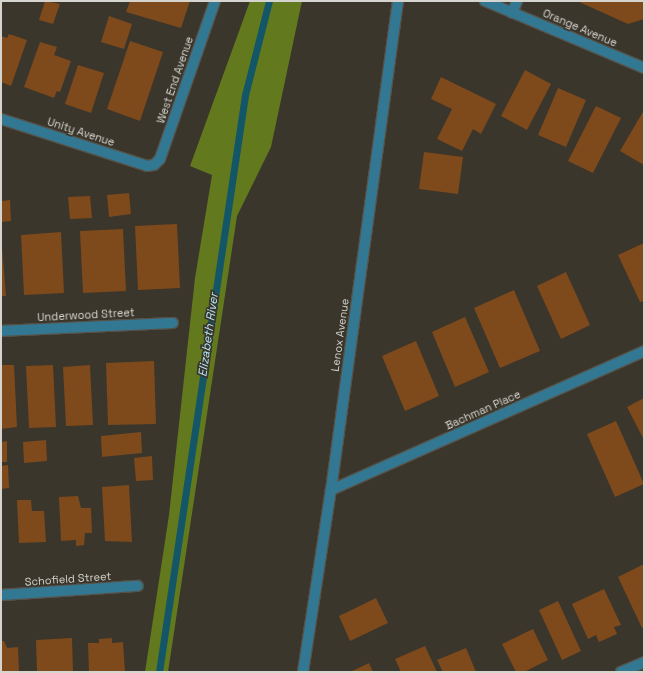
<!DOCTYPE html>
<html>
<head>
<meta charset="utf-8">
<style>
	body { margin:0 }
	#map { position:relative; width:645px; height:673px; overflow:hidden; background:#3a362c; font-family:"Space Grotesk",sans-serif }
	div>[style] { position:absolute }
	.forest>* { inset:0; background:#62791d }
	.stream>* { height:7px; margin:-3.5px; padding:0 3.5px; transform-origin:3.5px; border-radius:3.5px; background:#125668 }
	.building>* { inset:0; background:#7e491b }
	.roads { filter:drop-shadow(1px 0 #565249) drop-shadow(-1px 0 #565249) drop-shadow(0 1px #565249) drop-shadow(0 -1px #565249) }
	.minor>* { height:10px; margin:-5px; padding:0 5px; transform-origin:5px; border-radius:5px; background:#337892 }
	span { translate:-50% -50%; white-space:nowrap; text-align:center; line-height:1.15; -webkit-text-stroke:3.5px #3a362c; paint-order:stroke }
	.street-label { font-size:11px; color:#d6d4ce }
	.water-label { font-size:12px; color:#b3e7f9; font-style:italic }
	.frame { position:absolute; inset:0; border:2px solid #d6d4ce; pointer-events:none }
</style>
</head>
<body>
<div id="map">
	<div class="forest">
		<div style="clip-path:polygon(250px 1px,302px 1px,271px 147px,237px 216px,168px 672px,145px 672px,169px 515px,195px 278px,212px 175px,190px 166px)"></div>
	</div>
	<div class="stream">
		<div style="left:159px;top:672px;width:583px;rotate:-81.52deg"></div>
		<div style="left:245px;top:95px;width:97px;rotate:-75.7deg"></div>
	</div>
	<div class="building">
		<div style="clip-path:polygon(45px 1px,60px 4px,53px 24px,39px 20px)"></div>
		<div style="clip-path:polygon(130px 1px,190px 1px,181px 28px,126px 12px)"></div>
		<div style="clip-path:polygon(577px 1px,644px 1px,644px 19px,628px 24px)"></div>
		<div style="clip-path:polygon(109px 16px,132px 24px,124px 49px,101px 42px)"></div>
		<div style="clip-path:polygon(9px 34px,27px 40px,11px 86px,1px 82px,1px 36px,7px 38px)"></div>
		<div style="clip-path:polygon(130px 41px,163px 52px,140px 121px,107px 109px)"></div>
		<div style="clip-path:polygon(40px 42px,57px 47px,54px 55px,71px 61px,60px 92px,57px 91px,54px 98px,24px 87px)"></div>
		<div style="clip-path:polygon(78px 65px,104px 73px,91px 113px,65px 104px)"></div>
		<div style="clip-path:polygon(525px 70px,551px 84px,527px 130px,501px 116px)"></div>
		<div style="clip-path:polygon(441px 77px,496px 104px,481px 134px,473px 129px,462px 151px,437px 139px,452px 109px,431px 99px)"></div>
		<div style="clip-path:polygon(558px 88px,586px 100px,566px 147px,538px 135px)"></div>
		<div style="clip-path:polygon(596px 106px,621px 118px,593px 173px,568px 161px)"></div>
		<div style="clip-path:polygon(644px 110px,644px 165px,620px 151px)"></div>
		<div style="clip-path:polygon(424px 152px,463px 157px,458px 194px,419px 189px)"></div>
		<div style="clip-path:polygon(129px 193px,131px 214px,109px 217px,107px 195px)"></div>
		<div style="clip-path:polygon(90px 196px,92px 218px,70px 219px,68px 197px)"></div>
		<div style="clip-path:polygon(10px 200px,11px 221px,1px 222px,1px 201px)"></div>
		<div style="clip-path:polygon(177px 224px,180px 288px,138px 290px,135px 226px)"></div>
		<div style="clip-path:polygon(123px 229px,126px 291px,83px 293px,80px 231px)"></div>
		<div style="clip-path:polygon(61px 232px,64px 293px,24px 295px,21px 235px)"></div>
		<div style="clip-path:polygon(1px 235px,6px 296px,1px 296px)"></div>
		<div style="clip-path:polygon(644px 243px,644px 301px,640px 302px,618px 255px)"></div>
		<div style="clip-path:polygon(566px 272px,590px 325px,561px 339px,537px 286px)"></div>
		<div style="clip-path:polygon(514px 290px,540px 351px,500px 368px,474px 308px)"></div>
		<div style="clip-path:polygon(465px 317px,489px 372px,455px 387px,432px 332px)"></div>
		<div style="clip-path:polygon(416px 341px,439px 396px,405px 411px,382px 356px)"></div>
		<div style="clip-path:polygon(154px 361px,156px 424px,108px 425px,106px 363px)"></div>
		<div style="clip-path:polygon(1px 365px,14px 365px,17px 427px,1px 429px)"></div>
		<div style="clip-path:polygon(53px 365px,56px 427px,29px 428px,26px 366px)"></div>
		<div style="clip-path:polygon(90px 365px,93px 425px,66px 426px,63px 367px)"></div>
		<div style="clip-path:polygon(644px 398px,644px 440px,627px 407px)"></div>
		<div style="clip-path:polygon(616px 421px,644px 484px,615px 497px,587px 434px)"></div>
		<div style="clip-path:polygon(141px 432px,142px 453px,102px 457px,101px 436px)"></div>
		<div style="clip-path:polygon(46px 440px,47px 461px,24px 463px,23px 442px)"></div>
		<div style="clip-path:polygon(7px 441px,7px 462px,1px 462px,1px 442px)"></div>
		<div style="clip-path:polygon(152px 456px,153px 480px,136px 481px,134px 458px)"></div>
		<div style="clip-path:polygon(8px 465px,9px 488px,1px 489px,1px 466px)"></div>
		<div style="clip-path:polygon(129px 485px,132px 542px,105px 541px,102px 487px)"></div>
		<div style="clip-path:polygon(78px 496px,81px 508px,91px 508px,92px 533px,85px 533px,84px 545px,76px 546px,76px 540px,61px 541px,59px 497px)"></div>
		<div style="clip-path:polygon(17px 500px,31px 500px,32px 511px,44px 511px,46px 542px,19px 543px)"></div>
		<div style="clip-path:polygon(644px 564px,644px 627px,642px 628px,618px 577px)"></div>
		<div style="clip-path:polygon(604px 589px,621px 625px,614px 627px,617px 634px,599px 642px,596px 635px,588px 639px,572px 604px)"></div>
		<div style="clip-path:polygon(376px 598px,388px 623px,350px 641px,339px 616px)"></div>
		<div style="clip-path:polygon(558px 601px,581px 651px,562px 660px,539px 610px)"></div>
		<div style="clip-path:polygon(533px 629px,548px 660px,524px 672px,516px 672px,502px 644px)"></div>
		<div style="clip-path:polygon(72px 638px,73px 672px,37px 672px,36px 640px)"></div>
		<div style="clip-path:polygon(112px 638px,112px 643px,123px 642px,125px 672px,89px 672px,88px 643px,99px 643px,99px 639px)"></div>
		<div style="clip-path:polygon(1px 641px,4px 641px,7px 648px,18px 647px,19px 672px,1px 672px)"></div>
		<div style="clip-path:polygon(425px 646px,437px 672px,401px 672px,395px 659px)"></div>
		<div style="clip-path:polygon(466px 648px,476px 672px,443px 672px,437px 660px)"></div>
		<div style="clip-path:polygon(369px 663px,373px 672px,350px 672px)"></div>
	</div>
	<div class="roads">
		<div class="minor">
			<div style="left:485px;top:1px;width:173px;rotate:22.8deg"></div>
			<div style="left:512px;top:13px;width:13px;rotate:-67deg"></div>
			<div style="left:1px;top:119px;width:153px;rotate:17.8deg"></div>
			<div style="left:147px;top:166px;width:7px;rotate:-8deg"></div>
			<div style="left:154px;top:165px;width:8px;rotate:-45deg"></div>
			<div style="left:160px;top:159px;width:167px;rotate:-70.8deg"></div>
			<div style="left:1px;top:331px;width:172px;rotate:-2.7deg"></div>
			<div style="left:331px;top:490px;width:342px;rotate:-23.9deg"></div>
			<div style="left:1px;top:595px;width:137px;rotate:-3.8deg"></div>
			<div style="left:303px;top:672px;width:184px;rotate:-81.3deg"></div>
			<div style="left:331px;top:490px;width:494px;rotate:-82.2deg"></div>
			<div style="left:621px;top:672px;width:25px;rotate:-23deg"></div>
		</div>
	</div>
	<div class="street-label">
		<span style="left:580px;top:28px;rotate:23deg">Orange Avenue</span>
		<span style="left:175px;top:80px;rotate:-71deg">West End Avenue</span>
		<span style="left:81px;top:132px;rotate:18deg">Unity Avenue</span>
		<span style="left:86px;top:315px;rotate:-3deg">Underwood Street</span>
		<span style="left:340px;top:335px;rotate:-82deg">Lenox Avenue</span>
		<span style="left:483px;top:410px;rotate:-24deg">Bachman Place</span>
		<span style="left:68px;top:579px;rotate:-4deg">Schofield Street</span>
	</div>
	<div class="water-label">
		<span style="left:209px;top:335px;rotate:-82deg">Elizabeth River</span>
	</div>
	<div class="frame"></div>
</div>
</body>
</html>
